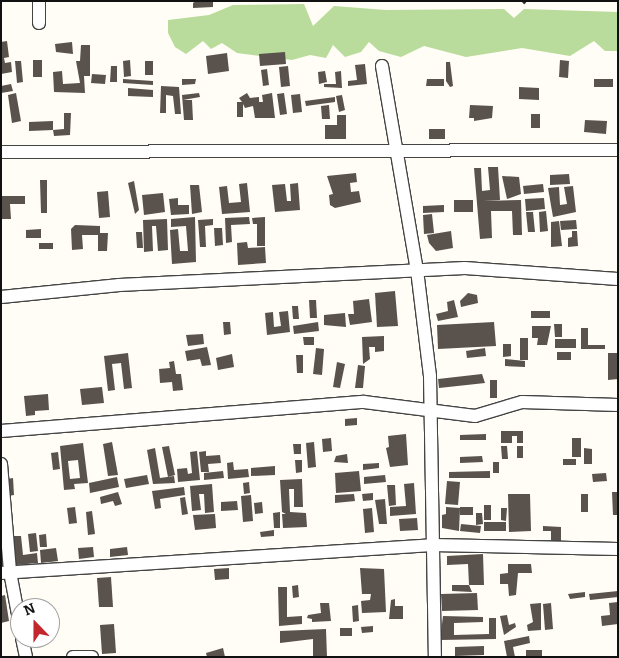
<!DOCTYPE html>
<html>
<head>
<meta charset="utf-8">
<style>
	body { margin:0 }
	#map { position:relative; width:619px; height:658px; overflow:hidden; background:#fffdf5; font-family:Bitter,serif }
	div>[style] { position:absolute }
	.forest>* { inset:0; background:#b9dc9c }
	.building>* { inset:0; background:#5a524d }
	.path>* { height:2.5px; margin-top:-1.25px; transform-origin:0; background:repeating-linear-gradient(90deg,#333 0 5px,transparent 0 7.5px) }
	.roads { filter:drop-shadow(1px 0 #444) drop-shadow(-1px 0 #444) drop-shadow(0 1px #444) drop-shadow(0 -1px #444) }
	.minor>* { height:12px; margin:-6px; padding:0 6px; transform-origin:6px; border-radius:6px; background:#fff }
	span { translate:-50% -50%; white-space:nowrap; text-align:center; line-height:1.15; -webkit-text-stroke:5px #fff; paint-order:stroke }
	.frame { position:absolute; inset:0; border:2px solid #111; pointer-events:none }
	.north { position:absolute; left:10px; top:598px; width:50px; height:50px; box-sizing:border-box; background:#fff; border:1px solid #a0a0a0; border-radius:50%; rotate:338deg; font-size:14px; font-weight:700; line-height:20px; text-align:center; color:#111 }
	.north::after { content:''; display:block; margin:auto; width:18px; height:22px; background:#c4262e; clip-path:polygon(50% 0,100% 100%,50% 72%,0 100%) }
</style>
</head>
<body>
<div id="map">
	<div class="forest">
		<div style="clip-path:polygon(304px 4px,313px 26px,334px 6px,386px 10px,504px 9px,514px 18px,524px 9px,618px 12px,618px 51px,605px 51px,594px 41px,570px 56px,522px 48px,466px 57px,424px 46px,401px 57px,379px 51px,369px 42px,361px 52px,345px 57px,333px 45px,326px 58px,310px 55px,292px 60px,237px 53px,222px 43px,211px 49px,203px 41px,186px 54px,175px 47px,168px 33px,168px 20px,209px 15px,233px 5px)"></div>
	</div>
	<div class="building">
		<div style="clip-path:polygon(196px 1px,213px 1px,213px 7px,193px 8px,193px 3px)"></div>
		<div style="clip-path:polygon(7px 41px,9px 57px,4px 58px,5px 63px,11px 62px,12px 72px,1px 74px,1px 42px)"></div>
		<div style="clip-path:polygon(72px 42px,73px 54px,56px 52px,55px 44px)"></div>
		<div style="clip-path:polygon(81px 45px,90px 45px,90px 76px,84px 76px,85px 93px,54px 92px,53px 72px,62px 71px,63px 84px,80px 83px,76px 61px,80px 61px)"></div>
		<div style="clip-path:polygon(285px 52px,286px 64px,260px 66px,259px 54px)"></div>
		<div style="clip-path:polygon(227px 53px,229px 71px,208px 74px,206px 56px)"></div>
		<div style="clip-path:polygon(33px 60px,42px 60px,42px 77px,33px 77px)"></div>
		<div style="clip-path:polygon(130px 60px,131px 76px,124px 77px,123px 61px)"></div>
		<div style="clip-path:polygon(560px 60px,569px 61px,568px 78px,559px 77px)"></div>
		<div style="clip-path:polygon(15px 61px,21px 61px,23px 82px,17px 83px)"></div>
		<div style="clip-path:polygon(145px 61px,153px 61px,153px 75px,145px 75px)"></div>
		<div style="clip-path:polygon(446px 62px,450px 62px,453px 86px,450px 87px,446px 81px)"></div>
		<div style="clip-path:polygon(365px 64px,367px 84px,348px 86px,348px 81px,357px 80px,355px 65px)"></div>
		<div style="clip-path:polygon(111px 66px,117px 66px,117px 82px,110px 82px)"></div>
		<div style="clip-path:polygon(288px 66px,290px 86px,281px 87px,279px 67px)"></div>
		<div style="clip-path:polygon(267px 69px,269px 85px,263px 86px,261px 70px)"></div>
		<div style="clip-path:polygon(325px 71px,327px 82px,319px 84px,318px 72px)"></div>
		<div style="clip-path:polygon(341px 71px,342px 88px,324px 87px,324px 84px,336px 84px,335px 72px)"></div>
		<div style="clip-path:polygon(92px 74px,106px 75px,105px 84px,91px 83px)"></div>
		<div style="clip-path:polygon(123px 79px,153px 81px,153px 85px,123px 83px)"></div>
		<div style="clip-path:polygon(182px 79px,196px 79px,195px 84px,182px 85px)"></div>
		<div style="clip-path:polygon(427px 79px,444px 79px,444px 86px,426px 86px)"></div>
		<div style="clip-path:polygon(594px 79px,613px 79px,613px 87px,594px 87px)"></div>
		<div style="clip-path:polygon(11px 84px,13px 91px,1px 93px,1px 86px)"></div>
		<div style="clip-path:polygon(161px 86px,179px 87px,181px 114px,175px 114px,173px 96px,166px 95px,166px 113px,160px 113px)"></div>
		<div style="clip-path:polygon(519px 87px,539px 88px,539px 100px,519px 99px)"></div>
		<div style="clip-path:polygon(128px 88px,153px 90px,153px 97px,128px 96px)"></div>
		<div style="clip-path:polygon(16px 93px,21px 121px,12px 123px,8px 95px)"></div>
		<div style="clip-path:polygon(199px 93px,200px 97px,183px 100px,192px 100px,193px 120px,184px 120px,182px 95px)"></div>
		<div style="clip-path:polygon(247px 93px,250px 98px,259px 97px,259px 102px,263px 102px,262px 95px,272px 93px,275px 118px,255px 118px,253px 106px,245px 108px,243px 104px,243px 117px,237px 117px,237px 102px,242px 102px,239px 98px)"></div>
		<div style="clip-path:polygon(284px 93px,287px 114px,280px 115px,277px 94px)"></div>
		<div style="clip-path:polygon(300px 94px,302px 112px,293px 113px,291px 95px)"></div>
		<div style="clip-path:polygon(342px 95px,345px 110px,339px 112px,336px 96px)"></div>
		<div style="clip-path:polygon(335px 97px,335px 102px,306px 106px,305px 101px)"></div>
		<div style="clip-path:polygon(329px 105px,330px 119px,322px 119px,321px 106px)"></div>
		<div style="clip-path:polygon(470px 105px,493px 106px,492px 118px,474px 121px,474px 118px,469px 118px)"></div>
		<div style="clip-path:polygon(64px 113px,71px 113px,70px 135px,54px 136px,53px 130px,64px 129px)"></div>
		<div style="clip-path:polygon(531px 114px,540px 114px,540px 128px,531px 128px)"></div>
		<div style="clip-path:polygon(337px 115px,346px 115px,346px 139px,325px 139px,325px 125px,337px 125px)"></div>
		<div style="clip-path:polygon(585px 120px,607px 121px,606px 134px,584px 132px)"></div>
		<div style="clip-path:polygon(53px 121px,53px 130px,29px 131px,29px 122px)"></div>
		<div style="clip-path:polygon(429px 129px,445px 129px,445px 139px,429px 139px)"></div>
		<div style="clip-path:polygon(488px 167px,498px 167px,500px 200px,483px 201px,521px 200px,522px 235px,513px 235px,512px 211px,491px 211px,492px 238px,480px 239px,474px 168px,481px 168px,482px 191px,490px 190px)"></div>
		<div style="clip-path:polygon(356px 173px,357px 182px,350px 183px,351px 192px,359px 191px,361px 202px,335px 208px,330px 205px,329px 195px,333px 194px,327px 176px)"></div>
		<div style="clip-path:polygon(569px 174px,570px 184px,550px 185px,550px 175px)"></div>
		<div style="clip-path:polygon(502px 176px,519px 177px,521px 194px,507px 199px)"></div>
		<div style="clip-path:polygon(40px 180px,47px 180px,47px 213px,41px 213px)"></div>
		<div style="clip-path:polygon(134px 181px,139px 210px,135px 214px,128px 183px)"></div>
		<div style="clip-path:polygon(247px 183px,250px 212px,222px 214px,219px 187px,227px 186px,229px 203px,241px 202px,239px 184px)"></div>
		<div style="clip-path:polygon(298px 183px,300px 210px,275px 212px,272px 185px,285px 184px,287px 201px,291px 201px,290px 184px)"></div>
		<div style="clip-path:polygon(543px 184px,544px 192px,524px 194px,523px 186px)"></div>
		<div style="clip-path:polygon(190px 185px,199px 185px,202px 212px,192px 214px)"></div>
		<div style="clip-path:polygon(573px 186px,576px 212px,553px 217px,548px 188px,559px 187px,560px 205px,567px 204px,564px 187px)"></div>
		<div style="clip-path:polygon(108px 191px,110px 217px,99px 218px,97px 192px)"></div>
		<div style="clip-path:polygon(163px 193px,165px 212px,144px 215px,142px 195px)"></div>
		<div style="clip-path:polygon(2px 196px,25px 196px,25px 204px,10px 204px,11px 219px,2px 219px)"></div>
		<div style="clip-path:polygon(178px 198px,178px 205px,189px 205px,189px 214px,171px 215px,169px 199px)"></div>
		<div style="clip-path:polygon(544px 198px,545px 209px,526px 211px,525px 199px)"></div>
		<div style="clip-path:polygon(454px 200px,473px 200px,473px 212px,454px 212px)"></div>
		<div style="clip-path:polygon(444px 205px,444px 212px,423px 213px,423px 206px)"></div>
		<div style="clip-path:polygon(546px 211px,548px 231px,540px 232px,539px 212px)"></div>
		<div style="clip-path:polygon(526px 212px,533px 212px,535px 232px,528px 232px)"></div>
		<div style="clip-path:polygon(432px 214px,434px 233px,424px 234px,423px 215px)"></div>
		<div style="clip-path:polygon(195px 217px,196px 262px,172px 264px,170px 230px,178px 229px,180px 251px,188px 251px,186px 226px,171px 227px,171px 219px)"></div>
		<div style="clip-path:polygon(249px 217px,250px 224px,231px 225px,232px 242px,226px 243px,225px 218px)"></div>
		<div style="clip-path:polygon(265px 217px,265px 246px,257px 246px,257px 224px,253px 224px,252px 218px)"></div>
		<div style="clip-path:polygon(167px 219px,168px 250px,158px 251px,156px 226px,152px 226px,153px 251px,144px 252px,143px 220px)"></div>
		<div style="clip-path:polygon(213px 219px,213px 225px,205px 226px,206px 247px,200px 247px,198px 220px)"></div>
		<div style="clip-path:polygon(576px 220px,577px 229px,561px 230px,560px 221px)"></div>
		<div style="clip-path:polygon(559px 221px,562px 246px,551px 247px,551px 222px)"></div>
		<div style="clip-path:polygon(75px 225px,100px 226px,100px 233px,108px 233px,107px 251px,98px 251px,98px 235px,82px 235px,83px 249px,72px 250px,71px 229px)"></div>
		<div style="clip-path:polygon(214px 228px,222px 228px,223px 245px,215px 246px)"></div>
		<div style="clip-path:polygon(41px 229px,41px 238px,26px 238px,26px 230px)"></div>
		<div style="clip-path:polygon(451px 231px,453px 248px,436px 251px,429px 243px,427px 235px)"></div>
		<div style="clip-path:polygon(572px 231px,577px 231px,578px 246px,568px 247px,568px 238px,572px 237px)"></div>
		<div style="clip-path:polygon(136px 232px,142px 232px,143px 248px,137px 248px)"></div>
		<div style="clip-path:polygon(247px 242px,248px 248px,265px 247px,266px 263px,238px 265px,237px 243px)"></div>
		<div style="clip-path:polygon(39px 243px,53px 243px,53px 249px,39px 249px)"></div>
		<div style="clip-path:polygon(395px 291px,398px 326px,377px 327px,375px 293px)"></div>
		<div style="clip-path:polygon(468px 293px,477px 295px,478px 303px,461px 307px,460px 301px)"></div>
		<div style="clip-path:polygon(369px 299px,372px 322px,350px 325px,348px 314px,354px 314px,353px 301px)"></div>
		<div style="clip-path:polygon(309px 300px,316px 300px,317px 318px,310px 318px)"></div>
		<div style="clip-path:polygon(454px 300px,458px 317px,438px 321px,436px 314px,448px 311px,447px 302px)"></div>
		<div style="clip-path:polygon(292px 306px,298px 306px,299px 319px,293px 319px)"></div>
		<div style="clip-path:polygon(288px 311px,290px 332px,267px 335px,265px 313px,273px 312px,274px 327px,281px 326px,279px 312px)"></div>
		<div style="clip-path:polygon(531px 311px,550px 311px,550px 318px,531px 318px)"></div>
		<div style="clip-path:polygon(345px 313px,346px 327px,324px 325px,324px 315px)"></div>
		<div style="clip-path:polygon(223px 322px,230px 322px,231px 334px,224px 335px)"></div>
		<div style="clip-path:polygon(318px 322px,319px 331px,294px 334px,293px 326px)"></div>
		<div style="clip-path:polygon(494px 322px,496px 346px,438px 349px,437px 325px)"></div>
		<div style="clip-path:polygon(554px 324px,562px 324px,562px 337px,555px 337px)"></div>
		<div style="clip-path:polygon(532px 326px,551px 326px,547px 345px,537px 345px,538px 338px,532px 338px)"></div>
		<div style="clip-path:polygon(581px 328px,588px 328px,588px 345px,605px 345px,605px 349px,581px 349px)"></div>
		<div style="clip-path:polygon(203px 334px,204px 344px,188px 346px,186px 335px)"></div>
		<div style="clip-path:polygon(384px 336px,384px 351px,375px 352px,375px 347px,369px 347px,370px 359px,363px 364px,362px 337px)"></div>
		<div style="clip-path:polygon(303px 337px,314px 337px,314px 345px,304px 345px)"></div>
		<div style="clip-path:polygon(520px 338px,528px 338px,528px 360px,520px 360px)"></div>
		<div style="clip-path:polygon(555px 339px,576px 339px,576px 348px,555px 348px)"></div>
		<div style="clip-path:polygon(503px 344px,511px 344px,511px 356px,503px 357px)"></div>
		<div style="clip-path:polygon(207px 347px,211px 365px,202px 366px,200px 359px,187px 361px,185px 351px)"></div>
		<div style="clip-path:polygon(316px 348px,324px 349px,322px 375px,313px 374px)"></div>
		<div style="clip-path:polygon(485px 348px,486px 356px,467px 358px,466px 351px)"></div>
		<div style="clip-path:polygon(557px 352px,571px 352px,571px 360px,557px 360px)"></div>
		<div style="clip-path:polygon(128px 353px,132px 388px,124px 389px,121px 363px,112px 364px,115px 390px,108px 391px,104px 356px)"></div>
		<div style="clip-path:polygon(608px 353px,618px 353px,618px 379px,608px 380px)"></div>
		<div style="clip-path:polygon(232px 354px,234px 367px,218px 370px,216px 358px)"></div>
		<div style="clip-path:polygon(296px 355px,303px 355px,303px 373px,297px 373px)"></div>
		<div style="clip-path:polygon(505px 359px,525px 361px,525px 367px,505px 366px)"></div>
		<div style="clip-path:polygon(174px 361px,176px 374px,181px 374px,183px 390px,173px 391px,172px 382px,160px 383px,159px 369px,170px 368px,169px 362px)"></div>
		<div style="clip-path:polygon(337px 362px,345px 364px,340px 388px,333px 387px)"></div>
		<div style="clip-path:polygon(358px 365px,365px 366px,363px 388px,355px 388px)"></div>
		<div style="clip-path:polygon(482px 374px,485px 383px,439px 388px,438px 379px)"></div>
		<div style="clip-path:polygon(490px 380px,497px 380px,497px 398px,490px 398px)"></div>
		<div style="clip-path:polygon(102px 387px,104px 403px,82px 405px,80px 389px)"></div>
		<div style="clip-path:polygon(48px 394px,49px 410px,35px 411px,35px 415px,26px 416px,24px 396px)"></div>
		<div style="clip-path:polygon(357px 418px,357px 425px,345px 426px,345px 419px)"></div>
		<div style="clip-path:polygon(501px 431px,523px 431px,523px 443px,517px 443px,517px 436px,512px 436px,512px 443px,501px 443px)"></div>
		<div style="clip-path:polygon(406px 434px,408px 465px,390px 467px,386px 448px,389px 447px,388px 436px)"></div>
		<div style="clip-path:polygon(486px 434px,486px 440px,460px 440px,460px 435px)"></div>
		<div style="clip-path:polygon(331px 438px,332px 451px,323px 452px,322px 439px)"></div>
		<div style="clip-path:polygon(572px 438px,581px 438px,581px 457px,572px 457px)"></div>
		<div style="clip-path:polygon(112px 442px,118px 475px,108px 476px,103px 444px)"></div>
		<div style="clip-path:polygon(314px 442px,316px 467px,308px 468px,306px 443px)"></div>
		<div style="clip-path:polygon(evenodd,83px 443px,88px 483px,74px 484px,75px 489px,64px 490px,60px 446px,83px 443px,78px 460px,80px 478px,70px 479px,68px 461px,78px 460px)"></div>
		<div style="clip-path:polygon(293px 444px,301px 444px,301px 454px,294px 454px)"></div>
		<div style="clip-path:polygon(169px 446px,175px 475px,168px 477px,162px 447px)"></div>
		<div style="clip-path:polygon(501px 446px,507px 446px,508px 459px,502px 459px)"></div>
		<div style="clip-path:polygon(517px 446px,523px 446px,523px 458px,517px 458px)"></div>
		<div style="clip-path:polygon(155px 448px,160px 478px,174px 476px,175px 483px,153px 484px,147px 450px)"></div>
		<div style="clip-path:polygon(584px 448px,592px 449px,592px 464px,584px 464px)"></div>
		<div style="clip-path:polygon(197px 451px,200px 480px,178px 482px,177px 469px,187px 468px,188px 474px,192px 473px,190px 452px)"></div>
		<div style="clip-path:polygon(206px 451px,206px 456px,220px 455px,221px 463px,208px 464px,209px 472px,201px 472px,199px 452px)"></div>
		<div style="clip-path:polygon(58px 452px,60px 469px,53px 470px,51px 453px)"></div>
		<div style="clip-path:polygon(347px 454px,348px 463px,334px 462px,336px 456px)"></div>
		<div style="clip-path:polygon(482px 456px,483px 462px,460px 463px,460px 457px)"></div>
		<div style="clip-path:polygon(563px 459px,576px 459px,576px 465px,563px 465px)"></div>
		<div style="clip-path:polygon(295px 460px,302px 460px,302px 472px,296px 473px)"></div>
		<div style="clip-path:polygon(233px 462px,234px 470px,248px 469px,249px 477px,228px 479px,227px 463px)"></div>
		<div style="clip-path:polygon(493px 462px,499px 462px,499px 473px,493px 473px)"></div>
		<div style="clip-path:polygon(379px 463px,379px 468px,363px 470px,363px 464px)"></div>
		<div style="clip-path:polygon(275px 466px,275px 475px,251px 476px,251px 468px)"></div>
		<div style="clip-path:polygon(223px 471px,224px 478px,204px 480px,204px 473px)"></div>
		<div style="clip-path:polygon(359px 471px,361px 491px,336px 493px,335px 473px)"></div>
		<div style="clip-path:polygon(490px 471px,490px 478px,449px 478px,449px 472px)"></div>
		<div style="clip-path:polygon(606px 473px,607px 481px,593px 482px,592px 474px)"></div>
		<div style="clip-path:polygon(147px 475px,149px 484px,126px 488px,124px 479px)"></div>
		<div style="clip-path:polygon(385px 475px,386px 482px,364px 484px,364px 477px)"></div>
		<div style="clip-path:polygon(117px 477px,119px 487px,90px 493px,89px 483px)"></div>
		<div style="clip-path:polygon(13px 478px,14px 495px,8px 496px,7px 479px)"></div>
		<div style="clip-path:polygon(302px 479px,303px 507px,294px 507px,294px 489px,289px 489px,290px 512px,306px 513px,307px 527px,283px 528px,282px 514px,286px 514px,282px 512px,280px 480px)"></div>
		<div style="clip-path:polygon(447px 481px,460px 482px,458px 505px,445px 504px)"></div>
		<div style="clip-path:polygon(249px 482px,250px 493px,244px 494px,243px 483px)"></div>
		<div style="clip-path:polygon(414px 483px,416px 514px,390px 516px,390px 507px,406px 506px,404px 484px)"></div>
		<div style="clip-path:polygon(212px 484px,214px 512px,205px 513px,204px 494px,199px 494px,201px 510px,192px 511px,190px 486px)"></div>
		<div style="clip-path:polygon(387px 485px,395px 485px,396px 505px,389px 506px)"></div>
		<div style="clip-path:polygon(184px 487px,185px 495px,160px 499px,161px 508px,155px 509px,152px 491px)"></div>
		<div style="clip-path:polygon(118px 492px,122px 504px,115px 506px,113px 501px,101px 504px,100px 497px)"></div>
		<div style="clip-path:polygon(612px 492px,618px 492px,618px 515px,613px 515px)"></div>
		<div style="clip-path:polygon(373px 493px,373px 500px,363px 501px,362px 494px)"></div>
		<div style="clip-path:polygon(354px 494px,355px 501px,335px 503px,335px 495px)"></div>
		<div style="clip-path:polygon(508px 494px,530px 494px,531px 531px,509px 532px)"></div>
		<div style="clip-path:polygon(581px 494px,588px 494px,588px 512px,581px 512px)"></div>
		<div style="clip-path:polygon(251px 495px,253px 521px,243px 522px,241px 496px)"></div>
		<div style="clip-path:polygon(185px 497px,188px 514px,182px 515px,180px 498px)"></div>
		<div style="clip-path:polygon(385px 499px,387px 524px,379px 524px,375px 500px)"></div>
		<div style="clip-path:polygon(237px 501px,238px 510px,221px 511px,221px 502px)"></div>
		<div style="clip-path:polygon(262px 502px,263px 513px,255px 514px,254px 503px)"></div>
		<div style="clip-path:polygon(484px 505px,491px 505px,491px 520px,484px 520px)"></div>
		<div style="clip-path:polygon(75px 507px,77px 523px,69px 524px,67px 508px)"></div>
		<div style="clip-path:polygon(446px 507px,460px 508px,459px 531px,442px 528px,442px 515px,446px 514px)"></div>
		<div style="clip-path:polygon(460px 507px,473px 507px,473px 515px,460px 515px)"></div>
		<div style="clip-path:polygon(372px 508px,374px 532px,365px 533px,363px 509px)"></div>
		<div style="clip-path:polygon(501px 508px,507px 508px,506px 521px,501px 520px)"></div>
		<div style="clip-path:polygon(92px 511px,95px 534px,88px 535px,86px 512px)"></div>
		<div style="clip-path:polygon(280px 512px,280px 528px,274px 528px,273px 513px)"></div>
		<div style="clip-path:polygon(476px 513px,482px 513px,483px 524px,476px 525px)"></div>
		<div style="clip-path:polygon(215px 514px,216px 528px,195px 530px,193px 515px)"></div>
		<div style="clip-path:polygon(417px 518px,418px 530px,400px 531px,399px 519px)"></div>
		<div style="clip-path:polygon(484px 522px,506px 522px,506px 531px,484px 531px)"></div>
		<div style="clip-path:polygon(461px 524px,481px 526px,480px 533px,460px 531px)"></div>
		<div style="clip-path:polygon(543px 526px,561px 527px,561px 541px,551px 541px,551px 531px,543px 531px)"></div>
		<div style="clip-path:polygon(274px 530px,274px 536px,261px 537px,260px 532px)"></div>
		<div style="clip-path:polygon(36px 533px,38px 551px,30px 552px,28px 534px)"></div>
		<div style="clip-path:polygon(46px 534px,47px 547px,40px 547px,39px 535px)"></div>
		<div style="clip-path:polygon(13px 536px,21px 536px,23px 555px,37px 553px,38px 563px,16px 565px)"></div>
		<div style="clip-path:polygon(93px 547px,94px 557px,79px 559px,78px 548px)"></div>
		<div style="clip-path:polygon(127px 547px,128px 555px,110px 557px,110px 549px)"></div>
		<div style="clip-path:polygon(56px 548px,58px 561px,41px 563px,40px 550px)"></div>
		<div style="clip-path:polygon(483px 554px,484px 585px,469px 585px,468px 564px,447px 565px,447px 556px)"></div>
		<div style="clip-path:polygon(508px 564px,531px 564px,532px 573px,518px 573px,516px 595px,509px 596px,508px 584px,500px 584px,500px 574px,508px 573px,508px 580px)"></div>
		<div style="clip-path:polygon(229px 568px,229px 579px,215px 580px,214px 569px)"></div>
		<div style="clip-path:polygon(360px 568px,384px 569px,386px 612px,362px 613px,361px 601px,370px 600px,371px 594px,362px 594px)"></div>
		<div style="clip-path:polygon(111px 577px,113px 607px,99px 607px,97px 578px)"></div>
		<div style="clip-path:polygon(298px 585px,299px 597px,293px 598px,292px 586px)"></div>
		<div style="clip-path:polygon(452px 585px,469px 585px,472px 592px,452px 591px)"></div>
		<div style="clip-path:polygon(278px 587px,287px 587px,287px 617px,302px 616px,302px 624px,279px 626px)"></div>
		<div style="clip-path:polygon(618px 591px,618px 597px,590px 600px,589px 594px)"></div>
		<div style="clip-path:polygon(585px 592px,585px 597px,570px 599px,568px 594px)"></div>
		<div style="clip-path:polygon(477px 593px,478px 610px,442px 611px,441px 594px)"></div>
		<div style="clip-path:polygon(5px 595px,9px 621px,1px 623px,1px 596px)"></div>
		<div style="clip-path:polygon(395px 599px,395px 606px,403px 606px,403px 619px,389px 619px,391px 600px)"></div>
		<div style="clip-path:polygon(618px 602px,618px 624px,602px 626px,601px 616px,610px 615px,609px 603px)"></div>
		<div style="clip-path:polygon(320px 603px,329px 603px,331px 621px,312px 622px,312px 619px,307px 618px,308px 615px,321px 613px)"></div>
		<div style="clip-path:polygon(541px 603px,541px 630px,528px 631px,527px 625px,533px 622px,530px 604px)"></div>
		<div style="clip-path:polygon(551px 603px,553px 629px,545px 630px,543px 604px)"></div>
		<div style="clip-path:polygon(358px 605px,359px 621px,353px 622px,352px 606px)"></div>
		<div style="clip-path:polygon(507px 615px,509px 625px,515px 623px,516px 627px,504px 635px,500px 616px)"></div>
		<div style="clip-path:polygon(443px 616px,483px 617px,483px 622px,454px 623px,454px 635px,489px 634px,489px 618px,496px 618px,496px 639px,440px 640px)"></div>
		<div style="clip-path:polygon(114px 624px,116px 653px,102px 654px,100px 625px)"></div>
		<div style="clip-path:polygon(373px 626px,373px 632px,362px 633px,361px 627px)"></div>
		<div style="clip-path:polygon(340px 628px,352px 628px,352px 636px,340px 636px)"></div>
		<div style="clip-path:polygon(326px 629px,327px 657px,313px 657px,313px 639px,280px 643px,280px 631px)"></div>
		<div style="clip-path:polygon(529px 636px,530px 643px,513px 647px,515px 657px,507px 657px,504px 641px)"></div>
		<div style="clip-path:polygon(484px 646px,484px 655px,455px 656px,455px 647px)"></div>
		<div style="clip-path:polygon(223px 648px,225px 657px,207px 657px,206px 653px)"></div>
		<div style="clip-path:polygon(526px 650px,542px 650px,542px 656px,526px 657px)"></div>
	</div>
	<div class="path">
		<div style="left:523px;top:3px;width:3px;rotate:-45deg"></div>
	</div>
	<div class="roads">
		<div class="minor">
			<div style="left:39px;top:23px;width:22px;rotate:-90deg"></div>
			<div style="left:382px;top:66px;width:207px;rotate:80.3deg"></div>
			<div style="left:417px;top:270px;width:107px;rotate:83deg"></div>
			<div style="left:430px;top:376px;width:281px;rotate:89deg"></div>
			<div style="left:1px;top:152px;width:617px;rotate:-0.19deg"></div>
			<div style="left:1px;top:297px;width:119px;rotate:-5.8deg"></div>
			<div style="left:119px;top:285px;width:346px;rotate:-2.8deg"></div>
			<div style="left:465px;top:268px;width:153px;rotate:4.1deg"></div>
			<div style="left:1px;top:431px;width:364px;rotate:-4.6deg"></div>
			<div style="left:364px;top:402px;width:112px;rotate:7.2deg"></div>
			<div style="left:475px;top:416px;width:49px;rotate:-16.6deg"></div>
			<div style="left:522px;top:402px;width:96px;rotate:1.8deg"></div>
			<div style="left:1px;top:464px;width:108px;rotate:85.2deg"></div>
			<div style="left:10px;top:572px;width:54px;rotate:79.3deg"></div>
			<div style="left:1px;top:573px;width:432px;rotate:-3.7deg"></div>
			<div style="left:432px;top:545px;width:186px;rotate:1.2deg"></div>
			<div style="left:22px;top:638px;width:19px;rotate:78deg"></div>
			<div style="left:73px;top:657px;width:19px"></div>
		</div>
	</div>
	<div class="frame"></div>
	<div class="north">N</div>
</div>
</body>
</html>
